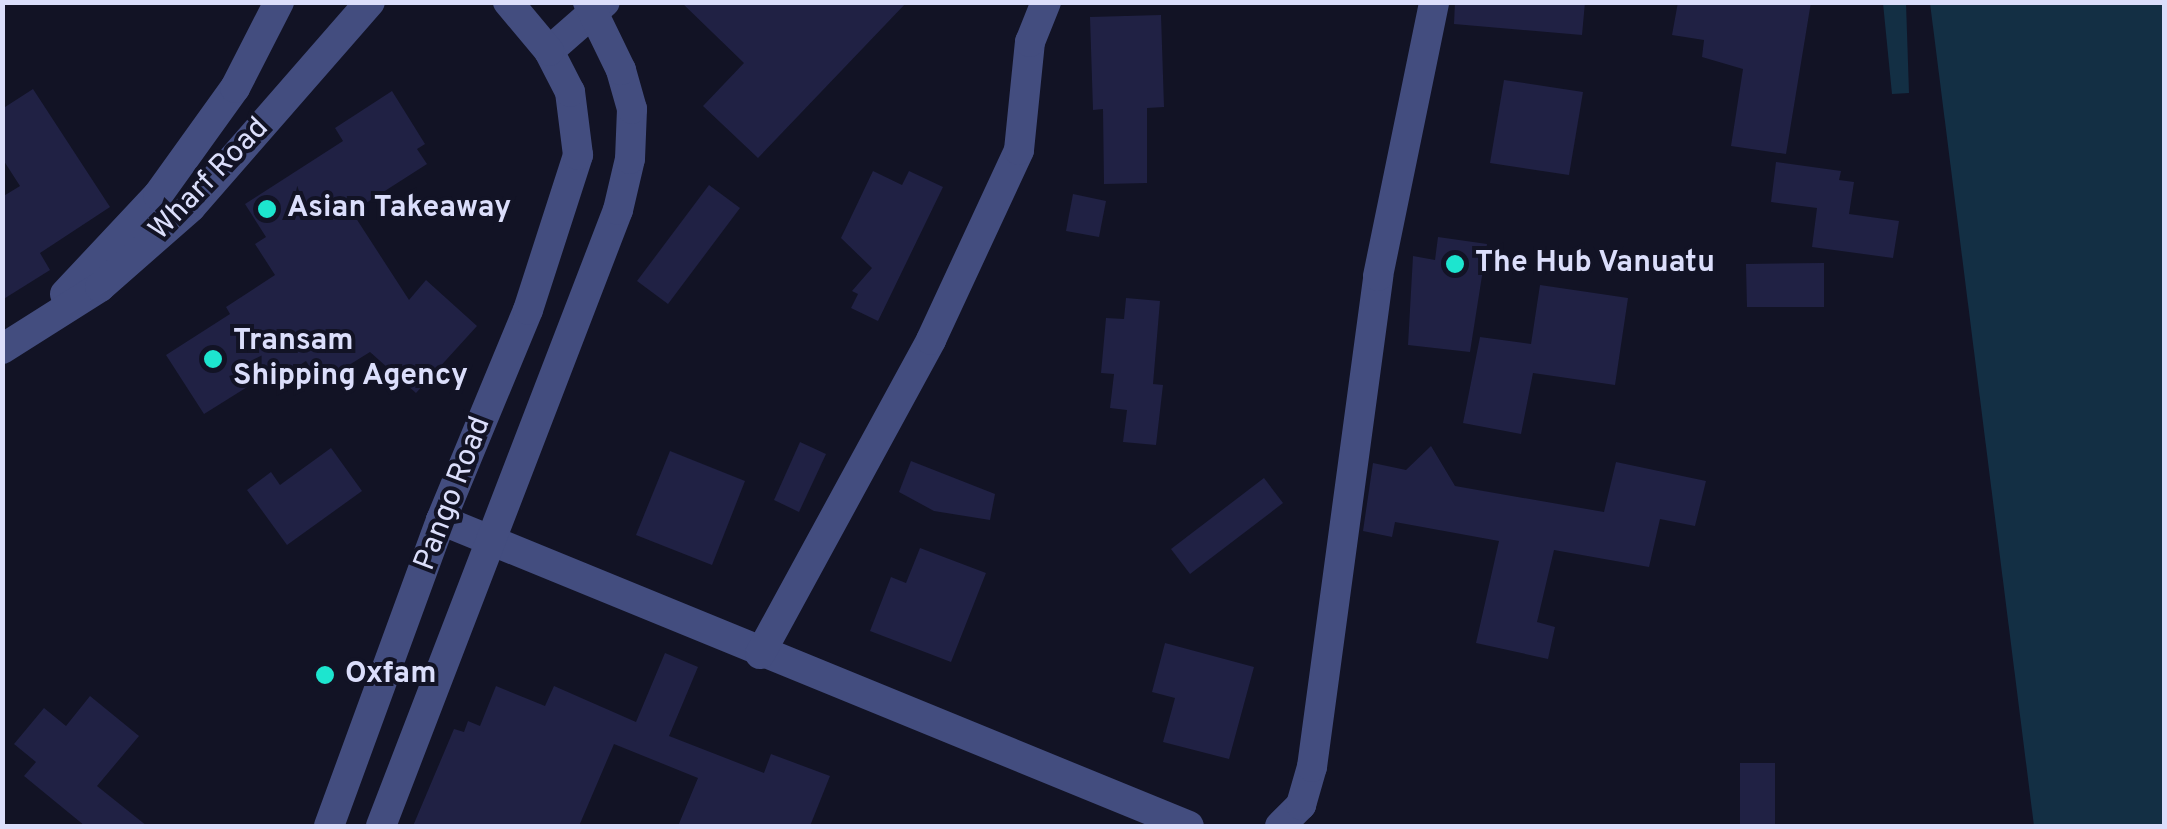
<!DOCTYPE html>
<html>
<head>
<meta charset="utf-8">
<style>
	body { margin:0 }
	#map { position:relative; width:2167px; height:829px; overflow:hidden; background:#121325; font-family:Overpass,sans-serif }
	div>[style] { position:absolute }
	.water>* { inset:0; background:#132f44 }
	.building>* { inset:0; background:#202144 }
	.minor>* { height:30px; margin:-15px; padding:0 15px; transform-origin:15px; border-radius:15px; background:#434d7f }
	.dots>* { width:28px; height:28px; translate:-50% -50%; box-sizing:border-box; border:5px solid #121325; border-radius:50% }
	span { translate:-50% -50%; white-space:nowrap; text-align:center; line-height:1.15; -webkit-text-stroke:8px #121325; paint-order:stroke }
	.street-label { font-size:30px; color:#dbdefb }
	.poi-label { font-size:30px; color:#dbdefb; font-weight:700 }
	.left { translate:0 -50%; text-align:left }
	.frame { position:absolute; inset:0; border:5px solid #dbdefb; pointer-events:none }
</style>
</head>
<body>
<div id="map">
	<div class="water">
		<div style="clip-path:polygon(1883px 3px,1906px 3px,1909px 93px,1892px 94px)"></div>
		<div style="clip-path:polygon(1930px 3px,2164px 3px,2164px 826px,2034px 826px)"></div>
	</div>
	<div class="building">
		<div style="clip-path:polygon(681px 2px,907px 2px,758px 158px,703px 106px,744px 63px)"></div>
		<div style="clip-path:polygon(1455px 2px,1585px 2px,1582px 35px,1454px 24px)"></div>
		<div style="clip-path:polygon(1678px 2px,1811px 2px,1786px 154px,1731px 146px,1743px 69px,1702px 57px,1704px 40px,1672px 35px)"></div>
		<div style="clip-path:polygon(1161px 15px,1164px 107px,1147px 108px,1147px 183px,1104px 184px,1103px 109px,1093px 110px,1090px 17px)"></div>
		<div style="clip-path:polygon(1504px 80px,1583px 92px,1569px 175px,1490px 163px)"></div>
		<div style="clip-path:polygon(33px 89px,110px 207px,40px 253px,50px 270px,2px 300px,2px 197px,20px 186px,2px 158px,2px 109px)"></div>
		<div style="clip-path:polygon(392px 91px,425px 144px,417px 149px,427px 164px,352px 212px,409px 300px,426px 280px,477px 326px,416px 393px,370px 352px,320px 383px,306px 361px,273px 382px,268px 374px,204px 414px,166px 355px,230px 314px,226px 307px,275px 275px,255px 244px,266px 237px,245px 204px,343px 141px,335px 128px)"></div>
		<div style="clip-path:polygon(1776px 162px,1841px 171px,1839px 180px,1854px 182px,1849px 214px,1899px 221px,1893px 258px,1812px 247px,1817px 208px,1771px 202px)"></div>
		<div style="clip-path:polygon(873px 171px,902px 185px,909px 171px,943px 187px,878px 321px,851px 308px,858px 294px,852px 291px,872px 268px,841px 238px)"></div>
		<div style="clip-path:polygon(709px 185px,740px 208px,668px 304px,637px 281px)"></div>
		<div style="clip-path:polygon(1073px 194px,1106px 201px,1099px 237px,1066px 231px)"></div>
		<div style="clip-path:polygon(1438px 237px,1487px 244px,1470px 352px,1408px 345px,1413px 256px,1435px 260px)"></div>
		<div style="clip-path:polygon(1824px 263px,1824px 307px,1747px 307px,1746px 264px)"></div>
		<div style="clip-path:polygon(1540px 285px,1628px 298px,1615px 385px,1533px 373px,1521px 434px,1463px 423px,1480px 337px,1531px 344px)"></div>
		<div style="clip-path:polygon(1126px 298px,1160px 301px,1153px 384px,1163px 385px,1156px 445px,1123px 442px,1127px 410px,1110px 408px,1114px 374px,1101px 373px,1106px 318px,1124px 319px)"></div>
		<div style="clip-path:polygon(800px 442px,826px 454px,799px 512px,774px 500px)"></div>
		<div style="clip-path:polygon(1431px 446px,1455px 486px,1604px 512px,1616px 462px,1706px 481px,1695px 526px,1660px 519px,1649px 567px,1554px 550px,1537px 622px,1555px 627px,1548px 659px,1476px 643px,1499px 541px,1395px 522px,1392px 537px,1363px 531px,1373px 463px,1406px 470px)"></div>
		<div style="clip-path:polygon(331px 448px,362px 491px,287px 545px,247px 490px,271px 472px,280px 485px)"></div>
		<div style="clip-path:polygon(670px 451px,745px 481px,712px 565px,636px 535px)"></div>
		<div style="clip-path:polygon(911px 461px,995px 494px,990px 520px,934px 511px,899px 492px)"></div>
		<div style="clip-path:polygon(1264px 478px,1283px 503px,1190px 574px,1171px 549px)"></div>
		<div style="clip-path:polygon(920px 548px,986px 573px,951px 662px,870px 631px,891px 577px,906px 583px)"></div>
		<div style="clip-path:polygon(1165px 643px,1254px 667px,1229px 759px,1163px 742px,1175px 698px,1152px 692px)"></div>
		<div style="clip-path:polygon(665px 653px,698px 667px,669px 736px,764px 773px,771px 754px,830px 776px,810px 826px,678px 826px,698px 778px,614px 744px,579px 826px,413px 826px,454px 729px,464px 732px,468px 721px,480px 726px,496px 686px,545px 706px,554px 686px,636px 722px)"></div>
		<div style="clip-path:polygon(90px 696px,139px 736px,97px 786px,147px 826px,85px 826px,24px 776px,36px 762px,14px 744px,44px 708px,66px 726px)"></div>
		<div style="clip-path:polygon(1740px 763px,1775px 763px,1775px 826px,1740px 826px)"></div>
	</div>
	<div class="minor">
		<div style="left:549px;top:51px;width:74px;rotate:-41.2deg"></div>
		<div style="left:65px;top:294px;width:136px;rotate:-46.8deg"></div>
		<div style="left:158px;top:195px;width:132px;rotate:-54.3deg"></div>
		<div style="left:235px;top:88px;width:97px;rotate:-62.9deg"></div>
		<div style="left:2px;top:349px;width:116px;rotate:-32.3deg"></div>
		<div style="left:100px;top:287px;width:121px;rotate:-41.3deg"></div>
		<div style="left:191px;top:207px;width:272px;rotate:-48.9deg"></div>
		<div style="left:441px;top:520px;width:808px;rotate:22.25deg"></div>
		<div style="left:760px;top:654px;width:358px;rotate:-61.4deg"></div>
		<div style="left:931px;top:340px;width:209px;rotate:-65.1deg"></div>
		<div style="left:1019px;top:150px;width:109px;rotate:-84.2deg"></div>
		<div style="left:1030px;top:42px;width:43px;rotate:-68.2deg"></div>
		<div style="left:329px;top:826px;width:326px;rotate:-69.9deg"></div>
		<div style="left:441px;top:520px;width:227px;rotate:-67.5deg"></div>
		<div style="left:528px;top:310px;width:163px;rotate:-72.1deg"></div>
		<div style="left:578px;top:155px;width:64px;rotate:-97.2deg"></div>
		<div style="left:570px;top:92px;width:46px;rotate:-117.1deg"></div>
		<div style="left:549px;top:51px;width:64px;rotate:-129.9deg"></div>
		<div style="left:381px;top:826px;width:660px;rotate:-68.96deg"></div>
		<div style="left:618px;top:210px;width:52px;rotate:-76.8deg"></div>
		<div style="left:630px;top:159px;width:50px;rotate:-87.7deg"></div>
		<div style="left:632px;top:109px;width:41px;rotate:-105.8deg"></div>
		<div style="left:621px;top:70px;width:76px;rotate:-115.9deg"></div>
		<div style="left:1280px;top:826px;width:30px;rotate:-45deg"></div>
		<div style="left:1301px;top:805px;width:40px;rotate:-74deg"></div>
		<div style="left:1312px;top:767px;width:495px;rotate:-82.3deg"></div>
		<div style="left:1378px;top:276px;width:280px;rotate:-78.4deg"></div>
	</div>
	<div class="dots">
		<div style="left:267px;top:209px;background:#1de5cf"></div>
		<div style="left:1455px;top:264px;background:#1de5cf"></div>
		<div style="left:213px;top:359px;background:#1de5cf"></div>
		<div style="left:325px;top:675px;background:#1de5cf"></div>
	</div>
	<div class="street-label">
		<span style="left:210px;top:180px;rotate:-46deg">Wharf Road</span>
		<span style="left:454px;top:494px;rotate:-69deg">Pango Road</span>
	</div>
	<div class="poi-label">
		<span class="left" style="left:287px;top:209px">Asian Takeaway</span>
		<span class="left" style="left:1475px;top:264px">The Hub Vanuatu</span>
		<span class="left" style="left:233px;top:359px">Transam<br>Shipping Agency</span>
		<span class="left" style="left:345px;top:675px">Oxfam</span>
	</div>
	<div class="frame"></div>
</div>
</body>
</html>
